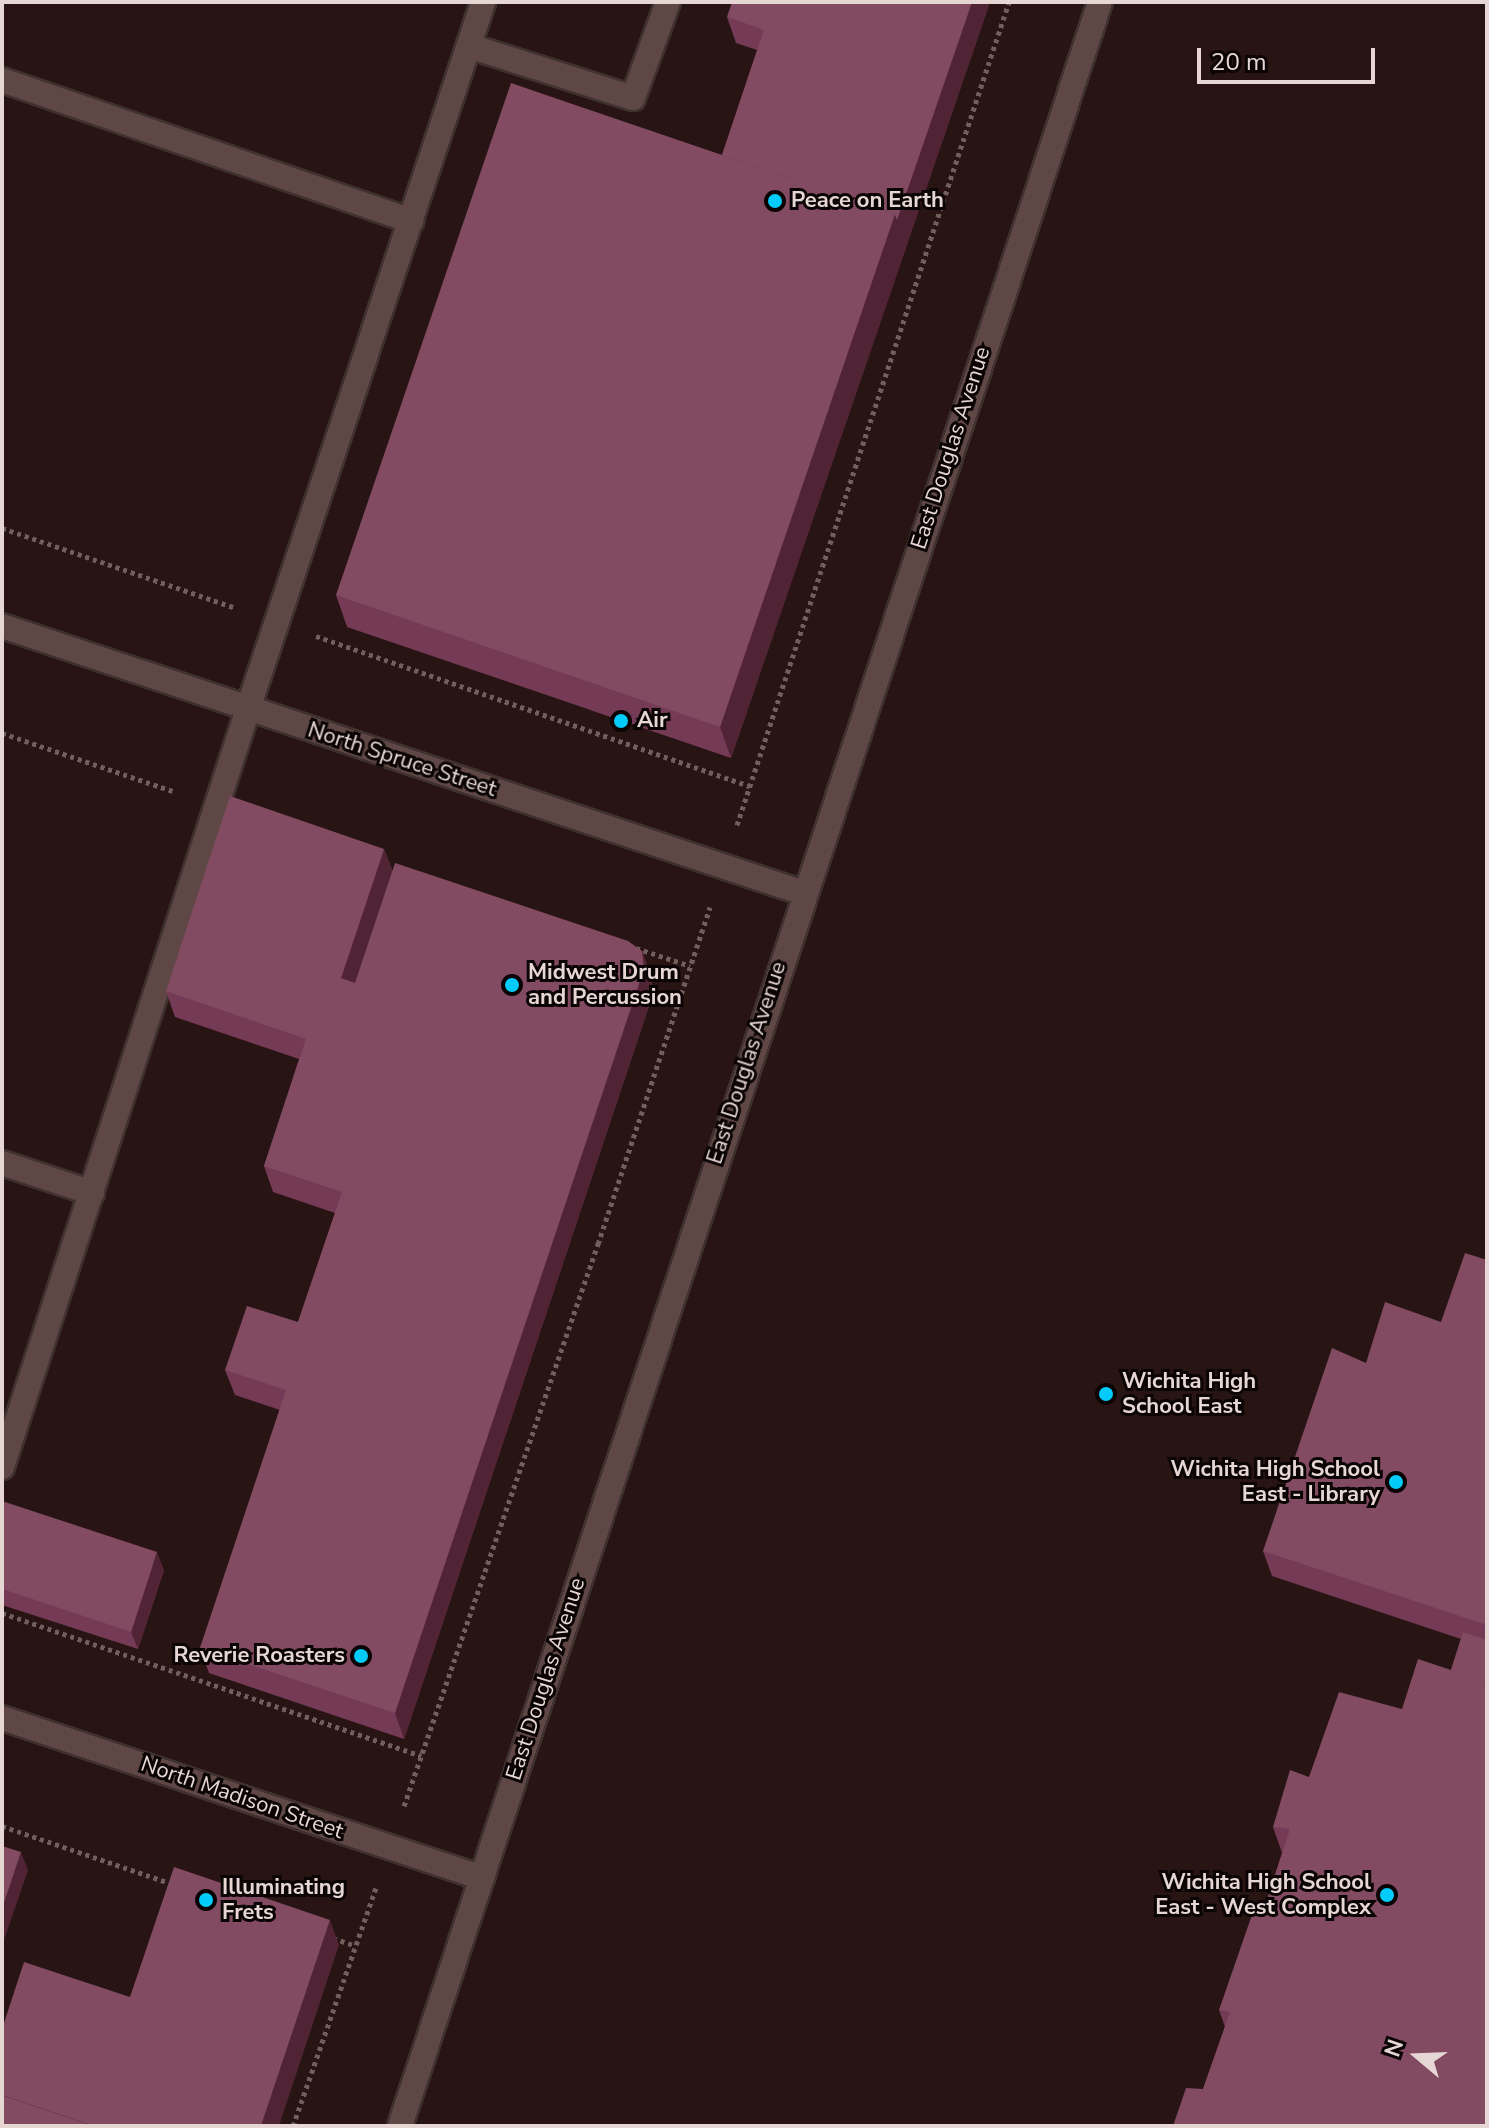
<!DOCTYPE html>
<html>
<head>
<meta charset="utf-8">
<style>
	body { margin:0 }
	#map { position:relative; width:1489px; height:2128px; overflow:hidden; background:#281413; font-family:"Nunito Sans",sans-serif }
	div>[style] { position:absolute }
	.path>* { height:5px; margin-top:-2.5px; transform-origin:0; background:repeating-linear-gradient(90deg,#715f5e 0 4px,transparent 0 8px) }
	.roads { filter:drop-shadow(2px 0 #3f3130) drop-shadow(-2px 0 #3f3130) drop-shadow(0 2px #3f3130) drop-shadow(0 -2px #3f3130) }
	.lane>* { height:24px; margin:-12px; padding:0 12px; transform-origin:12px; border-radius:12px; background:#5e4744 }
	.street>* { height:24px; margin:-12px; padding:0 12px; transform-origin:12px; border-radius:12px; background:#5e4744 }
	.secondary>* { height:24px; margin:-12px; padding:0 12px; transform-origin:12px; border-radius:12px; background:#5e4744 }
	.wall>* { inset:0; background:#753a55 }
	.shaded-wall>* { inset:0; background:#512435 }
	.building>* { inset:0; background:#824b62 }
	.dots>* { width:22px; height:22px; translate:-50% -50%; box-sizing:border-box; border:4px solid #0b0404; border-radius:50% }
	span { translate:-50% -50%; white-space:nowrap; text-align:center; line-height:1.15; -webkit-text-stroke:6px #0b0404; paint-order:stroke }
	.poi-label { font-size:22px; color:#e6d7d5; font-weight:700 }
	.left { translate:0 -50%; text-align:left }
	.right { translate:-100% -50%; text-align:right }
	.street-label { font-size:22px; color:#e6d7d5 }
	.frame { position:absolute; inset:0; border:4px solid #e6d7d5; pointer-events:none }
	.north { position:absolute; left:1377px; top:2016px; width:80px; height:80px; -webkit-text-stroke:6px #0b0404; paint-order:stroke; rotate:289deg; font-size:22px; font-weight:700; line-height:32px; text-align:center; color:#e6d7d5 }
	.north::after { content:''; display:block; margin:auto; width:28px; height:36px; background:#e6d7d5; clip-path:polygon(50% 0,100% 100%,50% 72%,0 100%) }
	.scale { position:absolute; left:1197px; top:48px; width:178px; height:36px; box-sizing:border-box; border:4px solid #e6d7d5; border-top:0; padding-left:10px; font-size:24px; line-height:28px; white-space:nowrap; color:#e6d7d5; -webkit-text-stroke:6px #0b0404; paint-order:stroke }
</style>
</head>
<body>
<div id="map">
	<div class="path">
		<div style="left:2px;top:528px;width:246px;rotate:18.9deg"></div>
		<div style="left:316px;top:636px;width:459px;rotate:19.1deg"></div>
		<div style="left:2px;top:733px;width:183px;rotate:18.8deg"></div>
		<div style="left:737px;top:825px;width:867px;rotate:-71.71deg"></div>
		<div style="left:636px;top:948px;width:57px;rotate:18.4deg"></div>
		<div style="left:2px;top:1613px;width:443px;rotate:18.8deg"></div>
		<div style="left:404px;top:1806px;width:595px;rotate:-70.96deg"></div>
		<div style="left:598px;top:1244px;width:355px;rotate:-71.6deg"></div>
		<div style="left:2px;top:1826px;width:183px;rotate:18.8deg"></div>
		<div style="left:333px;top:1938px;width:24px;rotate:19deg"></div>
		<div style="left:293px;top:2126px;width:252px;rotate:-70.8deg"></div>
	</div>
	<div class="roads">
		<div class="lane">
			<div style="left:469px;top:46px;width:172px;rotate:17.6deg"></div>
			<div style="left:633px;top:98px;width:102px;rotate:-70deg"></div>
			<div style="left:2px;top:80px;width:433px;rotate:19deg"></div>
			<div style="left:2px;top:1163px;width:95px;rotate:18.4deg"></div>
			<div style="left:2px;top:1467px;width:797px;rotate:-72.02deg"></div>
			<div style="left:248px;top:709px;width:745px;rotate:-71.61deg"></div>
		</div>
		<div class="street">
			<div style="left:2px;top:626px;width:844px;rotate:18.43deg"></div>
			<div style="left:2px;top:1718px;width:506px;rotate:18.43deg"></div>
		</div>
		<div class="secondary">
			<div style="left:400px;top:2126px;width:2236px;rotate:-71.76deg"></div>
		</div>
	</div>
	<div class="wall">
		<div style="clip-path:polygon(990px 2px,731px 758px,347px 627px,336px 595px,722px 155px,757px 50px,736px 43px,727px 17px)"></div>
		<div style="clip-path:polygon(384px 849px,393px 872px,642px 951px,651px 976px,653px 994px,404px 1739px,209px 1673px,200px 1648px,280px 1410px,235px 1395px,225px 1370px,298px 1322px,335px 1213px,273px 1192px,264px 1166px,299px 1059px,175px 1017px,166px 991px)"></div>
		<div style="clip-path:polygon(1487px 1260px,1487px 2126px,1203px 2089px,1225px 2027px,1219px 2010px,1263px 1912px,1282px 1853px,1273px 1827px,1309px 1777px,1402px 1709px,1451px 1670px,1461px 1639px,1272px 1576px,1263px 1551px,1366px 1363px,1441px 1322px)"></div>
		<div style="clip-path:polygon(2px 1501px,164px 1570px,138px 1649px,2px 1605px)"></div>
	</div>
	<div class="shaded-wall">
		<div style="clip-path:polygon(972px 2px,990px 2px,907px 245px,897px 220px)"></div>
		<div style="clip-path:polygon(895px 214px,907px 245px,731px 758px,720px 727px)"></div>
		<div style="clip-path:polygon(384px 849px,394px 875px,350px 1004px,341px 978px)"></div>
		<div style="clip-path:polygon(642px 951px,651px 976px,653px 994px,404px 1739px,395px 1713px)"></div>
		<div style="clip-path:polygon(157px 1552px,164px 1570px,138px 1649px,131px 1632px)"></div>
		<div style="clip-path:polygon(21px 1852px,28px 1870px,2px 1946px,2px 1909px)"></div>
		<div style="clip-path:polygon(330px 1920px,339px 1945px,279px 2126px,261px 2126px)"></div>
	</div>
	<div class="building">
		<div style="clip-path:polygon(732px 2px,972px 2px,897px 220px,895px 214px,722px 155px,764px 30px,727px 17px)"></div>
		<div style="clip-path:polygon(511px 83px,895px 214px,720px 727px,336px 595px)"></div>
		<div style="clip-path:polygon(230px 796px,384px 849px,341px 978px,355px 983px,395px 863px,628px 941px,642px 951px,644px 969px,395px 1713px,200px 1648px,286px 1390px,225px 1370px,247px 1306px,298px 1322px,342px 1192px,264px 1166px,306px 1039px,166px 991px)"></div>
		<div style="clip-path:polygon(1465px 1253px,1487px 1260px,1487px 1625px,1263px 1551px,1332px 1348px,1366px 1363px,1385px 1302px,1441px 1322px)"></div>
		<div style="clip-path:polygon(2px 1501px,157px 1552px,131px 1632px,2px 1589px)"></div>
		<div style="clip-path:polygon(1463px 1632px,1487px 1640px,1487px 1682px,1451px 1670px)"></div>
		<div style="clip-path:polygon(1418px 1659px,1487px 1682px,1487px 2126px,1173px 2126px,1186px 2088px,1203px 2089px,1230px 2012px,1219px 2010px,1254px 1909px,1263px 1912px,1290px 1829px,1273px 1827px,1290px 1770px,1309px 1777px,1339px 1692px,1402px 1709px)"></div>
		<div style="clip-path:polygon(2px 1846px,21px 1852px,2px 1909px)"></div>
		<div style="clip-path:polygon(174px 1867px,330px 1920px,261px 2126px,94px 2126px,2px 2095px,2px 2029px,24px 1962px,130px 1997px)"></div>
		<div style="clip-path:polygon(2px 2095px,94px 2126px,2px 2126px)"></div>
	</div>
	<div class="dots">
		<div style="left:775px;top:201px;background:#02cbf9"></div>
		<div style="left:621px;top:721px;background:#02cbf9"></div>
		<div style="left:512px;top:985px;background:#02cbf9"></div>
		<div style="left:1106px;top:1394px;background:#02cbf9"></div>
		<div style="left:1396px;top:1482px;background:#02cbf9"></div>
		<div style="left:361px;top:1656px;background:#02cbf9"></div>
		<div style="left:1387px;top:1895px;background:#02cbf9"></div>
		<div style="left:206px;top:1900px;background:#02cbf9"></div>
	</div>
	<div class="poi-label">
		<span class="left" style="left:791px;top:201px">Peace on Earth</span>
		<span class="left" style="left:637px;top:721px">Air</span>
		<span class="left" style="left:528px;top:985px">Midwest Drum<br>and Percussion</span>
		<span class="left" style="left:1122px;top:1394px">Wichita High<br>School East</span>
		<span class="right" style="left:1380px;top:1482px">Wichita High School<br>East - Library</span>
		<span class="right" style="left:345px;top:1656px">Reverie Roasters</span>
		<span class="right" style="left:1371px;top:1895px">Wichita High School<br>East - West Complex</span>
		<span class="left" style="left:222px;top:1900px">Illuminating<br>Frets</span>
	</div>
	<div class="street-label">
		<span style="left:951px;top:448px;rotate:-72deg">East Douglas Avenue</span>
		<span style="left:402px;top:760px;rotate:18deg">North Spruce Street</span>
		<span style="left:747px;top:1063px;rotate:-72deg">East Douglas Avenue</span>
		<span style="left:546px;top:1679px;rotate:-72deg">East Douglas Avenue</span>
		<span style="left:242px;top:1798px;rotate:19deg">North Madison Street</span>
	</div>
	<div class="frame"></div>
	<div class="north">N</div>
	<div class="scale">20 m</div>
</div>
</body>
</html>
